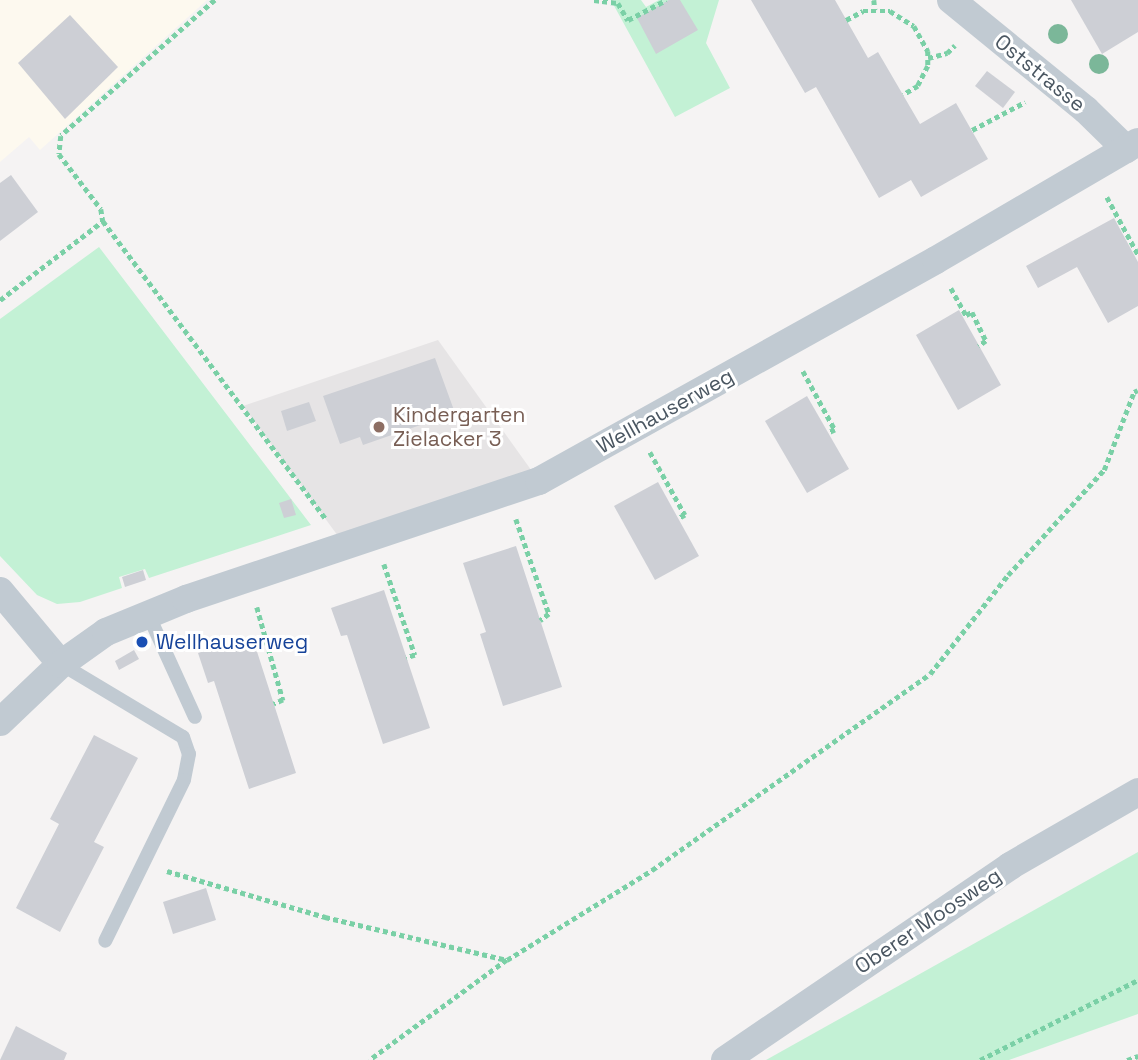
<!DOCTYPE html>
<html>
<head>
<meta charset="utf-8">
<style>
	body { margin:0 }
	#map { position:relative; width:1138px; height:1060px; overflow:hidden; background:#f5f3f3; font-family:"Space Grotesk",sans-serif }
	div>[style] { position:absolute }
	.commercial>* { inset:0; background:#fdf9ef }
	.education>* { inset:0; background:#e6e4e5 }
	.green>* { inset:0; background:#c3f1d5 }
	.building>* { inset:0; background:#cdcfd5 }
	.path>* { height:4.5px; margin-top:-2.25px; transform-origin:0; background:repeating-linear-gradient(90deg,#7ad0a6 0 5px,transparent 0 8.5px) }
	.lane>* { height:14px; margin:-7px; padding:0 7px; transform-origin:7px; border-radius:7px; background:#c1cad2 }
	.street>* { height:28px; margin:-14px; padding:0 14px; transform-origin:14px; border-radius:14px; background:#c1cad2 }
	.trees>* { width:20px; height:20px; margin:-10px; border-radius:50%; background:#7bb799 }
	.dots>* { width:19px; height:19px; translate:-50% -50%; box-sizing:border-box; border:4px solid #fff; border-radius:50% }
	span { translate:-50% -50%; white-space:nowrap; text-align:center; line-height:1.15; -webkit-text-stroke:6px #fff; paint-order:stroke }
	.street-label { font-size:21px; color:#4a5661 }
	.education-label { font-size:21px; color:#785e54 }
	.left { translate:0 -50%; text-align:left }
	.transit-label { font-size:21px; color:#164399 }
</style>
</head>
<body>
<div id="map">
	<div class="commercial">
		<div style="clip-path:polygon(0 0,207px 0,40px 150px,29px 137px,0 162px)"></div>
	</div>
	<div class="education">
		<div style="clip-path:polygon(438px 340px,539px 481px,346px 547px,243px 406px)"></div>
	</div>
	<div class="green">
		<div style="clip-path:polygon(616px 0,641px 0,646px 7px,659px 0,719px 0,706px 43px,730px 88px,675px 117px,612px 2px)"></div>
		<div style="clip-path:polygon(99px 247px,311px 525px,149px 578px,145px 569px,119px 577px,122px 588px,80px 602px,57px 604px,37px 595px,0 556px,0 319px)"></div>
		<div style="clip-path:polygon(1138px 852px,1138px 1014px,1009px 1060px,766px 1060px)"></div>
	</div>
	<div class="building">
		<div style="clip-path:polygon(669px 0,680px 0,698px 30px,656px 54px,637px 18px)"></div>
		<div style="clip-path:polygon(751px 0,835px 0,868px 58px,878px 52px,920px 124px,956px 103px,988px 159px,921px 197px,911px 180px,879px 198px,816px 87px,805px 93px)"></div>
		<div style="clip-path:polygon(1071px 0,1138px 0,1138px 32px,1102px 54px)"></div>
		<div style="clip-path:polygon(70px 15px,118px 67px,65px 119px,18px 63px)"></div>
		<div style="clip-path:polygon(987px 71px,1015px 92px,1003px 108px,975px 86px)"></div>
		<div style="clip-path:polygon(11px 175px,38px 212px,0 241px,0 183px)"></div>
		<div style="clip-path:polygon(1114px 218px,1138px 262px,1138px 306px,1108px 323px,1077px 267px,1038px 288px,1026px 266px)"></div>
		<div style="clip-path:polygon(959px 310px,1001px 385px,958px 410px,916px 335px)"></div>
		<div style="clip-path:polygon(435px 358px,455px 413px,363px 445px,360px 437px,340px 444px,323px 396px)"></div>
		<div style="clip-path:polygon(807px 396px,849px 469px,807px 493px,765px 421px)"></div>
		<div style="clip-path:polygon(309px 402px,316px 421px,287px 431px,281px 411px)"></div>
		<div style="clip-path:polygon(658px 482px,699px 556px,655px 580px,614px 506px)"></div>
		<div style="clip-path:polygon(291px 499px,296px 515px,284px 518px,279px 503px)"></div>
		<div style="clip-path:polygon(516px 546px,562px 687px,503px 706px,480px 634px,486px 632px,463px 563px)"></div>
		<div style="clip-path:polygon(143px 570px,146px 580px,125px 587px,122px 577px)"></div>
		<div style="clip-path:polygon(384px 590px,430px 728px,383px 744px,347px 635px,341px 636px,331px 608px)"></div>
		<div style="clip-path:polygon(252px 636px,296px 773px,249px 789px,214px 681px,208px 683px,198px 653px)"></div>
		<div style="clip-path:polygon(134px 650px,139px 659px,119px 670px,115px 661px)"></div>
		<div style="clip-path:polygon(94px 735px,138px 758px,94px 842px,104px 847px,60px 932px,16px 908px,59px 824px,50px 819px)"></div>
		<div style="clip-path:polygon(206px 888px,216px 920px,173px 934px,163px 902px)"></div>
		<div style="clip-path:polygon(16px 1026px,67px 1053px,64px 1060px,0 1060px)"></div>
	</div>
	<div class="path">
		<div style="left:215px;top:0;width:205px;rotate:138.6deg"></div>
		<div style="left:61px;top:136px;width:18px;rotate:96deg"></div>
		<div style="left:59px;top:154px;width:69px;rotate:52.6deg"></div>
		<div style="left:101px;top:209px;width:12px;rotate:81deg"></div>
		<div style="left:103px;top:221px;width:372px;rotate:53.2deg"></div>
		<div style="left:594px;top:0;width:24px;rotate:7deg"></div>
		<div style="left:618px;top:3px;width:20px;rotate:60deg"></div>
		<div style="left:628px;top:20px;width:43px;rotate:-27.8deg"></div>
		<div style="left:874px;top:0;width:10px;rotate:84deg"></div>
		<div style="left:846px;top:20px;width:19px;rotate:-28deg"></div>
		<div style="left:863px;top:11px;width:27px"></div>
		<div style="left:890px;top:11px;width:28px;rotate:32deg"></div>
		<div style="left:914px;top:26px;width:29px;rotate:61deg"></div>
		<div style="left:928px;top:51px;width:15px;rotate:90deg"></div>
		<div style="left:928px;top:66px;width:22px;rotate:117deg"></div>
		<div style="left:918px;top:86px;width:17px;rotate:149deg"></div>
		<div style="left:928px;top:58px;width:20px;rotate:-15deg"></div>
		<div style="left:947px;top:53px;width:11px;rotate:-45deg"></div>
		<div style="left:972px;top:130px;width:60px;rotate:-27.8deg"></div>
		<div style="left:1107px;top:197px;width:65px;rotate:61.5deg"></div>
		<div style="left:951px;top:288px;width:31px;rotate:61deg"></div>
		<div style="left:966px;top:315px;width:7px;rotate:-27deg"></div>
		<div style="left:972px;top:312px;width:32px;rotate:64deg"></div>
		<div style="left:986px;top:341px;width:9px;rotate:144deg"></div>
		<div style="left:0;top:300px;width:130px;rotate:-37.5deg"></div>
		<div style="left:803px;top:371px;width:67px;rotate:61.5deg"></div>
		<div style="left:835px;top:430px;width:8px;rotate:157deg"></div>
		<div style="left:650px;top:452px;width:72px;rotate:60.9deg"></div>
		<div style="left:685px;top:515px;width:8px;rotate:150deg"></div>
		<div style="left:516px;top:519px;width:101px;rotate:70.8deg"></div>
		<div style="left:549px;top:614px;width:11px;rotate:142deg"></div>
		<div style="left:384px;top:564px;width:96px;rotate:71.2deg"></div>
		<div style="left:415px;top:655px;width:9px;rotate:162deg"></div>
		<div style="left:257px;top:607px;width:97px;rotate:74.4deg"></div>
		<div style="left:283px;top:700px;width:10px;rotate:156deg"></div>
		<div style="left:167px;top:871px;width:165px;rotate:16.2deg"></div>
		<div style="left:325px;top:917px;width:187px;rotate:13.3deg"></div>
		<div style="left:507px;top:960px;width:170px;rotate:143.9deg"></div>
		<div style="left:507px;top:960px;width:171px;rotate:-31.8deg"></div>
		<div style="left:652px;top:870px;width:340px;rotate:-35.2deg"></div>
		<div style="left:930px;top:674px;width:126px;rotate:-51.8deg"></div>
		<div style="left:1008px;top:575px;width:142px;rotate:-47.6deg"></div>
		<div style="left:1104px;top:470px;width:84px;rotate:-69deg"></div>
		<div style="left:1134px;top:392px;width:4px;rotate:-27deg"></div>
		<div style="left:980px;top:1060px;width:177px;rotate:-26.9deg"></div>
		<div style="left:1127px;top:1060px;width:12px;rotate:-20deg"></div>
	</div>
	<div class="lane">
		<div style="left:148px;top:614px;width:113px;rotate:65.5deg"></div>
		<div style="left:61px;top:664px;width:142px;rotate:30.9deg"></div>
		<div style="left:183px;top:737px;width:18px;rotate:71deg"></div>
		<div style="left:189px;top:754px;width:26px;rotate:101deg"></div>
		<div style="left:184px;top:780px;width:179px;rotate:116.1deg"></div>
	</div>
	<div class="street">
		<div style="left:951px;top:0;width:174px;rotate:39.2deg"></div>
		<div style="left:1086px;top:110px;width:56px;rotate:44.3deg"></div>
		<div style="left:0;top:591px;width:95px;rotate:50.1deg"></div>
		<div style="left:0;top:722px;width:84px;rotate:-43.6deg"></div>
		<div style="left:61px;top:664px;width:55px;rotate:-35.4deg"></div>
		<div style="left:106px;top:632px;width:87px;rotate:-22.4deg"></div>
		<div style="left:186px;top:599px;width:372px;rotate:-18.5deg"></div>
		<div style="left:539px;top:481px;width:454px;rotate:-29.1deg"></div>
		<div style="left:936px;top:260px;width:234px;rotate:-30.3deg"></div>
		<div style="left:725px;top:1060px;width:345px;rotate:-34.2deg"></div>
		<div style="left:1010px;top:866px;width:148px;rotate:-30deg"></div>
	</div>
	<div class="trees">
		<div style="left:1058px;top:34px"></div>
		<div style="left:1099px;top:64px"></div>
	</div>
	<div class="dots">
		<div style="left:379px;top:427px;background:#8d6e63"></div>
		<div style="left:142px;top:642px;background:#1a4fb4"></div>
	</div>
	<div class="street-label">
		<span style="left:1040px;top:73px;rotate:39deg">Oststrasse</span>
		<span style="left:665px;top:411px;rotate:-29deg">Wellhauserweg</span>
		<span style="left:928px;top:921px;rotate:-34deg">Oberer Moosweg</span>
	</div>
	<div class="education-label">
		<span class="left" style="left:393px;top:427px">Kindergarten<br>Zielacker 3</span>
	</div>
	<div class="transit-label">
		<span class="left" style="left:156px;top:642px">Wellhauserweg</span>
	</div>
</div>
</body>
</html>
